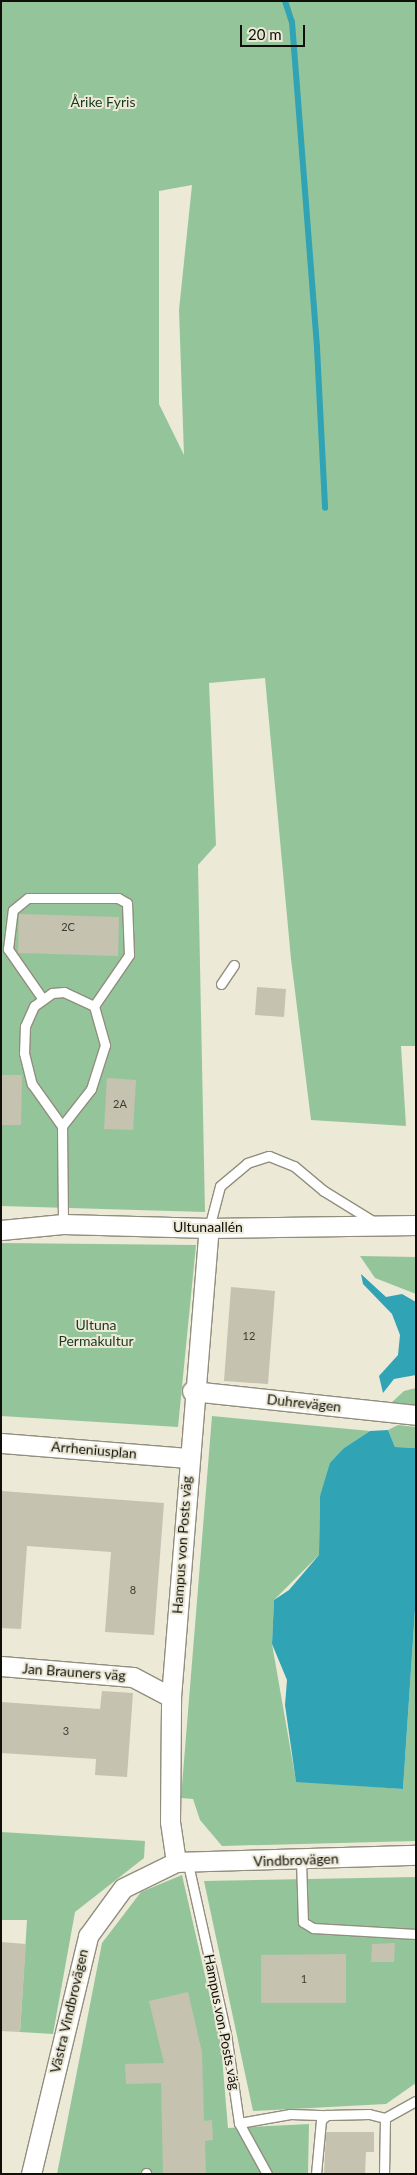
<!DOCTYPE html>
<html>
<head>
<meta charset="utf-8">
<style>
	body { margin:0 }
	#map { position:relative; width:417px; height:2175px; overflow:hidden; background:#ece9d7; font-family:Lato,sans-serif }
	div>[style] { position:absolute }
	.green>* { inset:0; background:#94c59a }
	.water>* { inset:0; background:#30a3b5 }
	.stream>* { height:6px; margin:-3px; padding:0 3px; transform-origin:3px; border-radius:3px; background:#30a3b5 }
	.building>* { inset:0; background:#c5c2b0 }
	.roads { filter:drop-shadow(1px 0 #918e7e) drop-shadow(-1px 0 #918e7e) drop-shadow(0 1px #918e7e) drop-shadow(0 -1px #918e7e) }
	.service>* { height:9px; margin:-4.5px; padding:0 4.5px; transform-origin:4.5px; border-radius:4.5px; background:#fff }
	.minor>* { height:19px; margin:-9.5px; padding:0 9.5px; transform-origin:9.5px; border-radius:9.5px; background:#fff }
	span { translate:-50% -50%; white-space:nowrap; text-align:center; line-height:1.15; -webkit-text-stroke:4px #ece9d7; paint-order:stroke }
	.number-label { font-size:11px; color:#3d3c33 }
	.number-label span { -webkit-text-stroke-width:0 }
	.park-label { font-size:14px; color:#17391e }
	.street-label { font-size:14px; color:#100f09 }
	.frame { position:absolute; inset:0; border:2px solid #100f09; pointer-events:none }
	.scale { position:absolute; left:240px; top:25px; width:65px; height:22px; box-sizing:border-box; border:2px solid #100f09; border-top:0; padding-left:6px; font-size:15px; line-height:18px; white-space:nowrap; color:#100f09; -webkit-text-stroke:4px #ece9d7; paint-order:stroke }
</style>
</head>
<body>
<div id="map">
	<div class="green">
		<div style="clip-path:polygon(evenodd,1px 1px,416px 1px,416px 1046px,401px 1046px,406px 1126px,311px 1120px,291px 959px,265px 678px,209px 683px,216px 845px,198px 865px,205px 1212px,1px 1206px,1px 1px,192px 185px,179px 310px,184px 455px,159px 404px,159px 191px,192px 185px)"></div>
		<div style="clip-path:polygon(1px 1243px,196px 1245px,178px 1427px,1px 1416px)"></div>
		<div style="clip-path:polygon(360px 1256px,416px 1257px,416px 1294px,375px 1278px)"></div>
		<div style="clip-path:polygon(416px 1388px,416px 1406px,391px 1403px,404px 1391px)"></div>
		<div style="clip-path:polygon(212px 1416px,370px 1431px,344px 1448px,320px 1496px,319px 1555px,274px 1600px,272px 1644px,296px 1781px,403px 1789px,416px 1595px,416px 1841px,222px 1846px,200px 1820px,193px 1799px,181px 1798px)"></div>
		<div style="clip-path:polygon(398px 1425px,416px 1427px,416px 1448px,395px 1447px,388px 1430px)"></div>
		<div style="clip-path:polygon(1px 1832px,145px 1841px,144px 1858px,75px 1912px,53px 2034px,20px 2032px,27px 1920px,1px 1920px)"></div>
		<div style="clip-path:polygon(182px 1875px,221px 2045px,228px 2128px,309px 2124px,308px 2174px,57px 2174px,102px 1943px,141px 1892px)"></div>
		<div style="clip-path:polygon(416px 1877px,416px 2083px,386px 2104px,253px 2111px,204px 1881px)"></div>
	</div>
	<div class="water">
		<div style="clip-path:polygon(361px 1274px,386px 1297px,402px 1294px,416px 1302px,416px 1375px,394px 1379px,383px 1393px,379px 1376px,398px 1355px,400px 1335px,392px 1314px,363px 1284px)"></div>
		<div style="clip-path:polygon(388px 1430px,395px 1447px,416px 1448px,416px 1595px,403px 1789px,296px 1782px,285px 1705px,287px 1680px,272px 1644px,274px 1600px,289px 1590px,319px 1555px,320px 1496px,330px 1463px,344px 1448px,370px 1431px)"></div>
	</div>
	<div class="stream">
		<div style="left:285px;top:1px;width:22px;rotate:72deg"></div>
		<div style="left:292px;top:22px;width:327px;rotate:85.6deg"></div>
		<div style="left:317px;top:348px;width:160px;rotate:87.1deg"></div>
	</div>
	<div class="building">
		<div style="clip-path:polygon(19px 914px,119px 917px,118px 956px,18px 953px)"></div>
		<div style="clip-path:polygon(257px 987px,286px 989px,284px 1017px,255px 1015px)"></div>
		<div style="clip-path:polygon(1px 1075px,22px 1075px,21px 1125px,1px 1125px)"></div>
		<div style="clip-path:polygon(107px 1078px,136px 1080px,133px 1130px,104px 1129px)"></div>
		<div style="clip-path:polygon(231px 1287px,275px 1291px,268px 1384px,224px 1381px)"></div>
		<div style="clip-path:polygon(1px 1491px,164px 1503px,154px 1635px,105px 1632px,111px 1552px,27px 1546px,21px 1629px,1px 1628px)"></div>
		<div style="clip-path:polygon(102px 1691px,133px 1693px,127px 1777px,95px 1775px,96px 1759px,1px 1753px,1px 1702px,100px 1709px)"></div>
		<div style="clip-path:polygon(1px 1942px,26px 1944px,20px 2032px,1px 2031px)"></div>
		<div style="clip-path:polygon(395px 1943px,394px 1962px,371px 1962px,372px 1944px)"></div>
		<div style="clip-path:polygon(346px 1954px,346px 2003px,261px 2003px,261px 1955px)"></div>
		<div style="clip-path:polygon(188px 1992px,202px 2052px,204px 2121px,212px 2120px,213px 2140px,205px 2141px,206px 2174px,163px 2174px,161px 2083px,126px 2084px,125px 2064px,164px 2063px,149px 2001px)"></div>
		<div style="clip-path:polygon(326px 2132px,374px 2132px,374px 2152px,366px 2152px,365px 2174px,324px 2174px)"></div>
	</div>
	<div class="roads">
		<div class="service">
			<div style="left:221px;top:984px;width:23px;rotate:-56deg"></div>
			<div style="left:42px;top:998px;width:60px;rotate:-124.8deg"></div>
			<div style="left:8px;top:949px;width:39px;rotate:-83deg"></div>
			<div style="left:13px;top:910px;width:19px;rotate:-39deg"></div>
			<div style="left:28px;top:898px;width:90px"></div>
			<div style="left:118px;top:898px;width:10px;rotate:29deg"></div>
			<div style="left:127px;top:903px;width:52px;rotate:87.8deg"></div>
			<div style="left:129px;top:955px;width:62px;rotate:124.5deg"></div>
			<div style="left:62px;top:1126px;width:47px;rotate:-51.9deg"></div>
			<div style="left:91px;top:1089px;width:46px;rotate:-72.3deg"></div>
			<div style="left:105px;top:1045px;width:41px;rotate:-105.8deg"></div>
			<div style="left:94px;top:1006px;width:33px;rotate:-155deg"></div>
			<div style="left:64px;top:992px;width:12px;rotate:175deg"></div>
			<div style="left:52px;top:993px;width:22px;rotate:144deg"></div>
			<div style="left:34px;top:1006px;width:22px;rotate:114deg"></div>
			<div style="left:25px;top:1026px;width:27px;rotate:92deg"></div>
			<div style="left:24px;top:1053px;width:32px;rotate:76deg"></div>
			<div style="left:32px;top:1084px;width:52px;rotate:54.5deg"></div>
			<div style="left:62px;top:1126px;width:98px;rotate:89.4deg"></div>
			<div style="left:209px;top:1228px;width:43px;rotate:-75.3deg"></div>
			<div style="left:220px;top:1186px;width:35px;rotate:-40deg"></div>
			<div style="left:247px;top:1163px;width:23px;rotate:-18deg"></div>
			<div style="left:269px;top:1156px;width:27px;rotate:22deg"></div>
			<div style="left:294px;top:1166px;width:39px;rotate:40deg"></div>
			<div style="left:324px;top:1191px;width:61px;rotate:31.6deg"></div>
			<div style="left:301px;top:1860px;width:62px;rotate:88.2deg"></div>
			<div style="left:303px;top:1922px;width:12px;rotate:31deg"></div>
			<div style="left:313px;top:1928px;width:103px;rotate:3.3deg"></div>
			<div style="left:188px;top:1864px;width:174px;rotate:77.4deg"></div>
			<div style="left:226px;top:2034px;width:90px;rotate:81.7deg"></div>
			<div style="left:239px;top:2123px;width:58px;rotate:61.2deg"></div>
			<div style="left:385px;top:2118px;width:35px;rotate:-29deg"></div>
			<div style="left:239px;top:2123px;width:52px;rotate:-10deg"></div>
			<div style="left:290px;top:2114px;width:37px;rotate:2deg"></div>
			<div style="left:146px;top:2173px;width:1px;rotate:90deg"></div>
			<div style="left:316px;top:2174px;width:54px;rotate:-84.7deg"></div>
			<div style="left:321px;top:2120px;width:8px;rotate:-40deg"></div>
			<div style="left:327px;top:2115px;width:42px;rotate:-1.4deg"></div>
			<div style="left:369px;top:2114px;width:16px;rotate:14deg"></div>
			<div style="left:385px;top:2118px;width:56px;rotate:91deg"></div>
		</div>
		<div class="minor">
			<div style="left:1px;top:1230px;width:62px;rotate:-5.5deg"></div>
			<div style="left:63px;top:1224px;width:146px;rotate:1.6deg"></div>
			<div style="left:209px;top:1228px;width:207px;rotate:-0.8deg"></div>
			<div style="left:192px;top:1391px;width:225px;rotate:6.1deg"></div>
			<div style="left:1px;top:1443px;width:187px;rotate:4.6deg"></div>
			<div style="left:1px;top:1666px;width:132px;rotate:4.8deg"></div>
			<div style="left:133px;top:1677px;width:43px;rotate:27.8deg"></div>
			<div style="left:176px;top:1862px;width:40px;rotate:-98.5deg"></div>
			<div style="left:170px;top:1822px;width:125px;rotate:-89.5deg"></div>
			<div style="left:171px;top:1697px;width:471px;rotate:-85.4deg"></div>
			<div style="left:31px;top:2174px;width:245px;rotate:-76.5deg"></div>
			<div style="left:88px;top:1936px;width:59px;rotate:-53.9deg"></div>
			<div style="left:123px;top:1888px;width:59px;rotate:-26.1deg"></div>
			<div style="left:176px;top:1862px;width:240px;rotate:-1.7deg"></div>
		</div>
	</div>
	<div class="number-label">
		<span style="left:68px;top:927px">2C</span>
		<span style="left:120px;top:1104px">2A</span>
		<span style="left:249px;top:1336px">12</span>
		<span style="left:133px;top:1590px">8</span>
		<span style="left:66px;top:1731px">3</span>
		<span style="left:304px;top:1979px">1</span>
	</div>
	<div class="park-label">
		<span style="left:103px;top:102px">Årike Fyris</span>
		<span style="left:96px;top:1333px">Ultuna<br>Permakultur</span>
	</div>
	<div class="street-label">
		<span style="left:208px;top:1227px">Ultunaallén</span>
		<span style="left:304px;top:1403px;rotate:6deg">Duhrevägen</span>
		<span style="left:94px;top:1450px;rotate:5deg">Arrheniusplan</span>
		<span style="left:182px;top:1545px;rotate:-86deg">Hampus von Posts väg</span>
		<span style="left:74px;top:1672px;rotate:4deg">Jan Brauners väg</span>
		<span style="left:296px;top:1860px;rotate:-2deg">Vindbrovägen</span>
		<span style="left:69px;top:2011px;rotate:-77deg">Västra Vindbrovägen</span>
		<span style="left:222px;top:2022px;rotate:79deg">Hampus von Posts väg</span>
	</div>
	<div class="frame"></div>
	<div class="scale">20 m</div>
</div>
</body>
</html>
